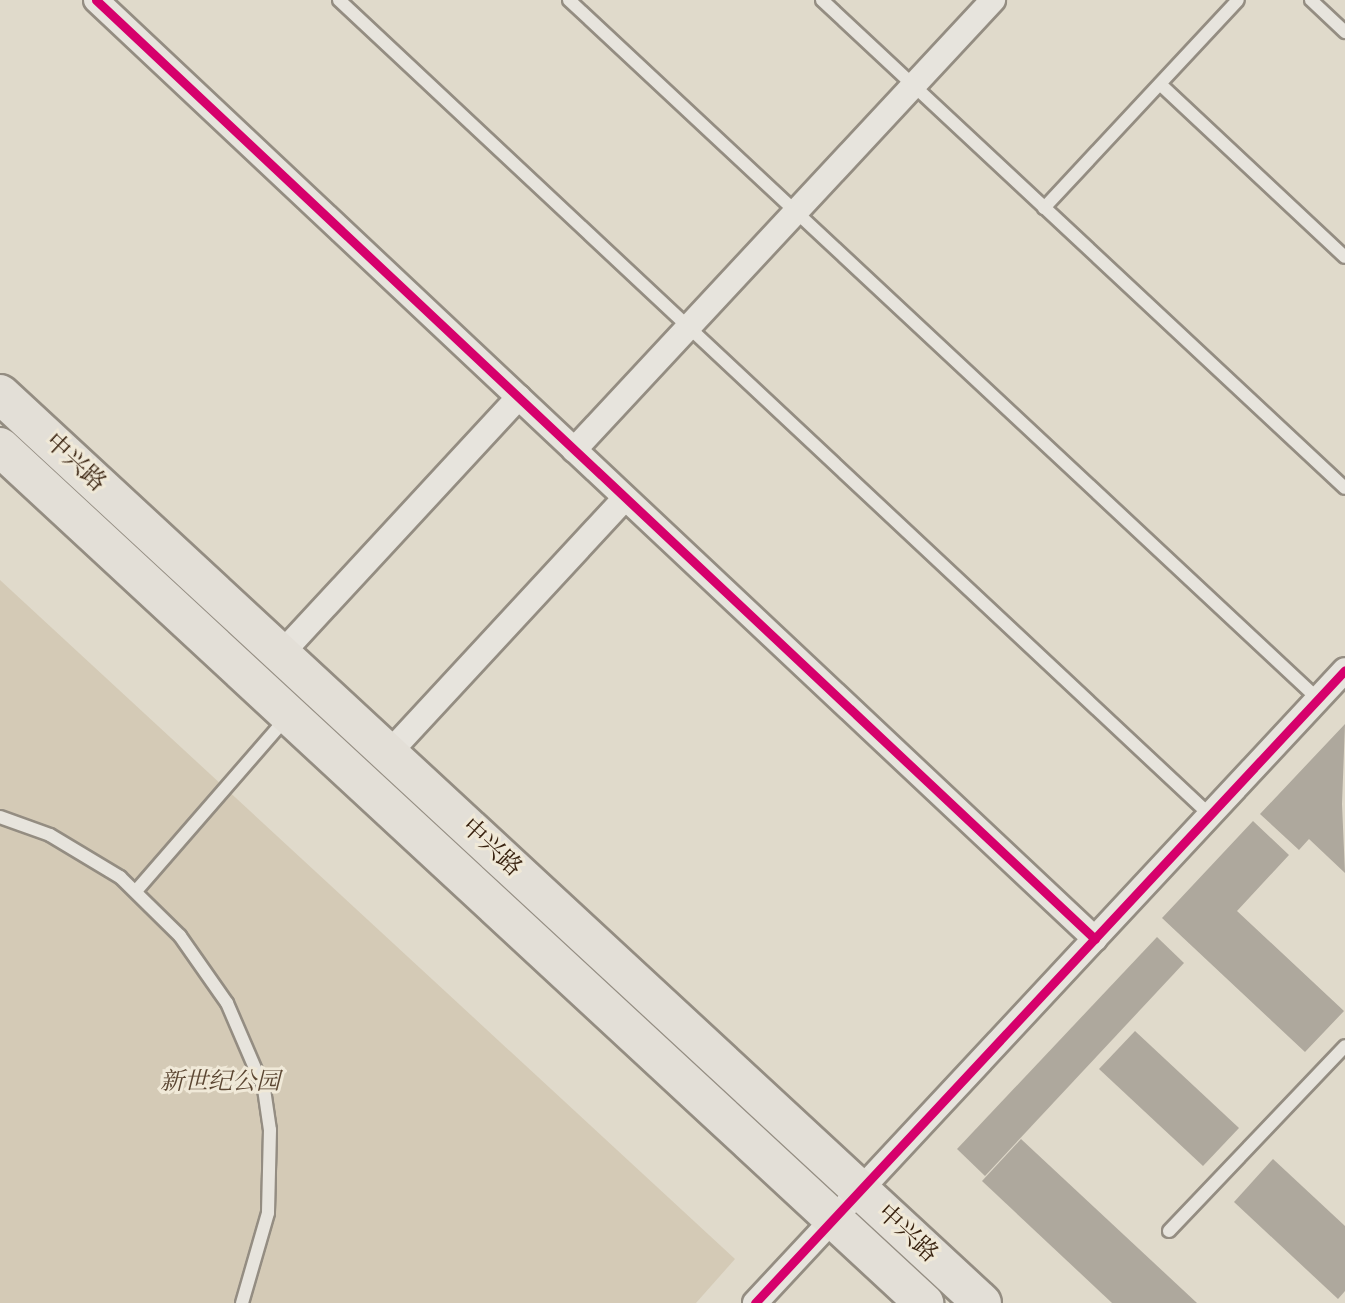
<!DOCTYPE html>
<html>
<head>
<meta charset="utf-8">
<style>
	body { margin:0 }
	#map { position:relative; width:1345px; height:1303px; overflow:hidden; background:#e0dacb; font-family:"Libre Bodoni","Noto Serif SC",serif }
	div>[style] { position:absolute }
	.green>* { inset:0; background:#d4cab6 }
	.building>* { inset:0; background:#aea89d }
	.roads { filter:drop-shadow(2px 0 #948d82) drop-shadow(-2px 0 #948d82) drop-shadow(0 2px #948d82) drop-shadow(0 -2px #948d82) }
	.service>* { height:12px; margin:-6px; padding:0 6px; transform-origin:6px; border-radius:6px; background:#e7e4dd }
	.minor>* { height:24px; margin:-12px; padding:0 12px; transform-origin:12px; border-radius:12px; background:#e7e4dd }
	.primary>* { height:38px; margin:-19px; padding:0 19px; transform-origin:19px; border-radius:19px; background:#e3dfd7 }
	.cycleway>* { height:9px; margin:-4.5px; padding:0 4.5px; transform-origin:4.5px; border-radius:4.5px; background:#d6006c }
	span { translate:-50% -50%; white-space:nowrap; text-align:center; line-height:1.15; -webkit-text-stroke:6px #f0e9d8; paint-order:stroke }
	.street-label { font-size:24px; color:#361f0c }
	.park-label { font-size:24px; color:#5b4632; font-style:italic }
</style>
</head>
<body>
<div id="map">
	<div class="green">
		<div style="clip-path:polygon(0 580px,735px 1259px,696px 1303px,0 1303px)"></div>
	</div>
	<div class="building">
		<div style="clip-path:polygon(1345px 724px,1342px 804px,1345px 873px,1309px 839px,1299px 850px,1260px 814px)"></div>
		<div style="clip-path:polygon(1253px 821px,1289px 855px,1237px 911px,1344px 1011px,1305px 1052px,1162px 918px)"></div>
		<div style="clip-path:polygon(1157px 937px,1184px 963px,985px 1176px,957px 1149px)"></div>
		<div style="clip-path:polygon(1135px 1031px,1239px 1128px,1203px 1166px,1099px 1069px)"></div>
		<div style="clip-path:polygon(1021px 1139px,1197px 1303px,1112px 1303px,982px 1181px)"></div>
		<div style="clip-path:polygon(1273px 1159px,1345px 1226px,1345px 1291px,1338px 1299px,1234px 1202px)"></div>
	</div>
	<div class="roads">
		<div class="service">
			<div style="left:339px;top:0;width:1193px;rotate:43.1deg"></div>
			<div style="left:569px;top:0;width:1025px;rotate:43.02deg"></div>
			<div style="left:822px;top:0;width:715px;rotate:43.02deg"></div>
			<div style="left:1311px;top:0;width:47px;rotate:43.3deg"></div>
			<div style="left:1160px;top:84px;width:253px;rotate:43.1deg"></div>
			<div style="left:1044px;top:208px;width:284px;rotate:-47deg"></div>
			<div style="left:0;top:817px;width:53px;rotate:19.8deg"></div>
			<div style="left:50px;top:835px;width:82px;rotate:31deg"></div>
			<div style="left:120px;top:877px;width:84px;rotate:44.5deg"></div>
			<div style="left:180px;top:936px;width:82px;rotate:55deg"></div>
			<div style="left:227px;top:1003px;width:94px;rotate:66.7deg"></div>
			<div style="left:264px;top:1089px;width:41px;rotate:81.7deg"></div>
			<div style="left:270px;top:1130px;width:83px;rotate:91.4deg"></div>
			<div style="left:268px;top:1213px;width:94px;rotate:106.1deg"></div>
			<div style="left:136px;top:891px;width:230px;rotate:-49deg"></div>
			<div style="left:1169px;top:1231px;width:255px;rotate:-46.4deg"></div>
		</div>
		<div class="minor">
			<div style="left:96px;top:0;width:1371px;rotate:43.23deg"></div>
			<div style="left:574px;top:450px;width:615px;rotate:-47.04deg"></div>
			<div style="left:281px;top:654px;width:350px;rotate:-47.2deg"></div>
			<div style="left:389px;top:753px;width:347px;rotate:-47.2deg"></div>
			<div style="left:755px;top:1303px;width:865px;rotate:-47.01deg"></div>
		</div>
		<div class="primary">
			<div style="left:0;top:394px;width:1338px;rotate:42.79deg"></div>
			<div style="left:0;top:447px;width:1260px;rotate:42.81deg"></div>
		</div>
	</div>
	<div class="cycleway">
		<div style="left:96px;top:0;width:1371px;rotate:43.23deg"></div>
		<div style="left:755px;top:1303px;width:865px;rotate:-47.01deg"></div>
	</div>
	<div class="street-label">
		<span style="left:75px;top:463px;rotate:43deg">中兴路</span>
		<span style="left:491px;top:848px;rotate:43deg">中兴路</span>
		<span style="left:907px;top:1234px;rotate:43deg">中兴路</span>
	</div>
	<div class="park-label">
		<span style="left:220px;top:1083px">新世纪公园</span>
	</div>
</div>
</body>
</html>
